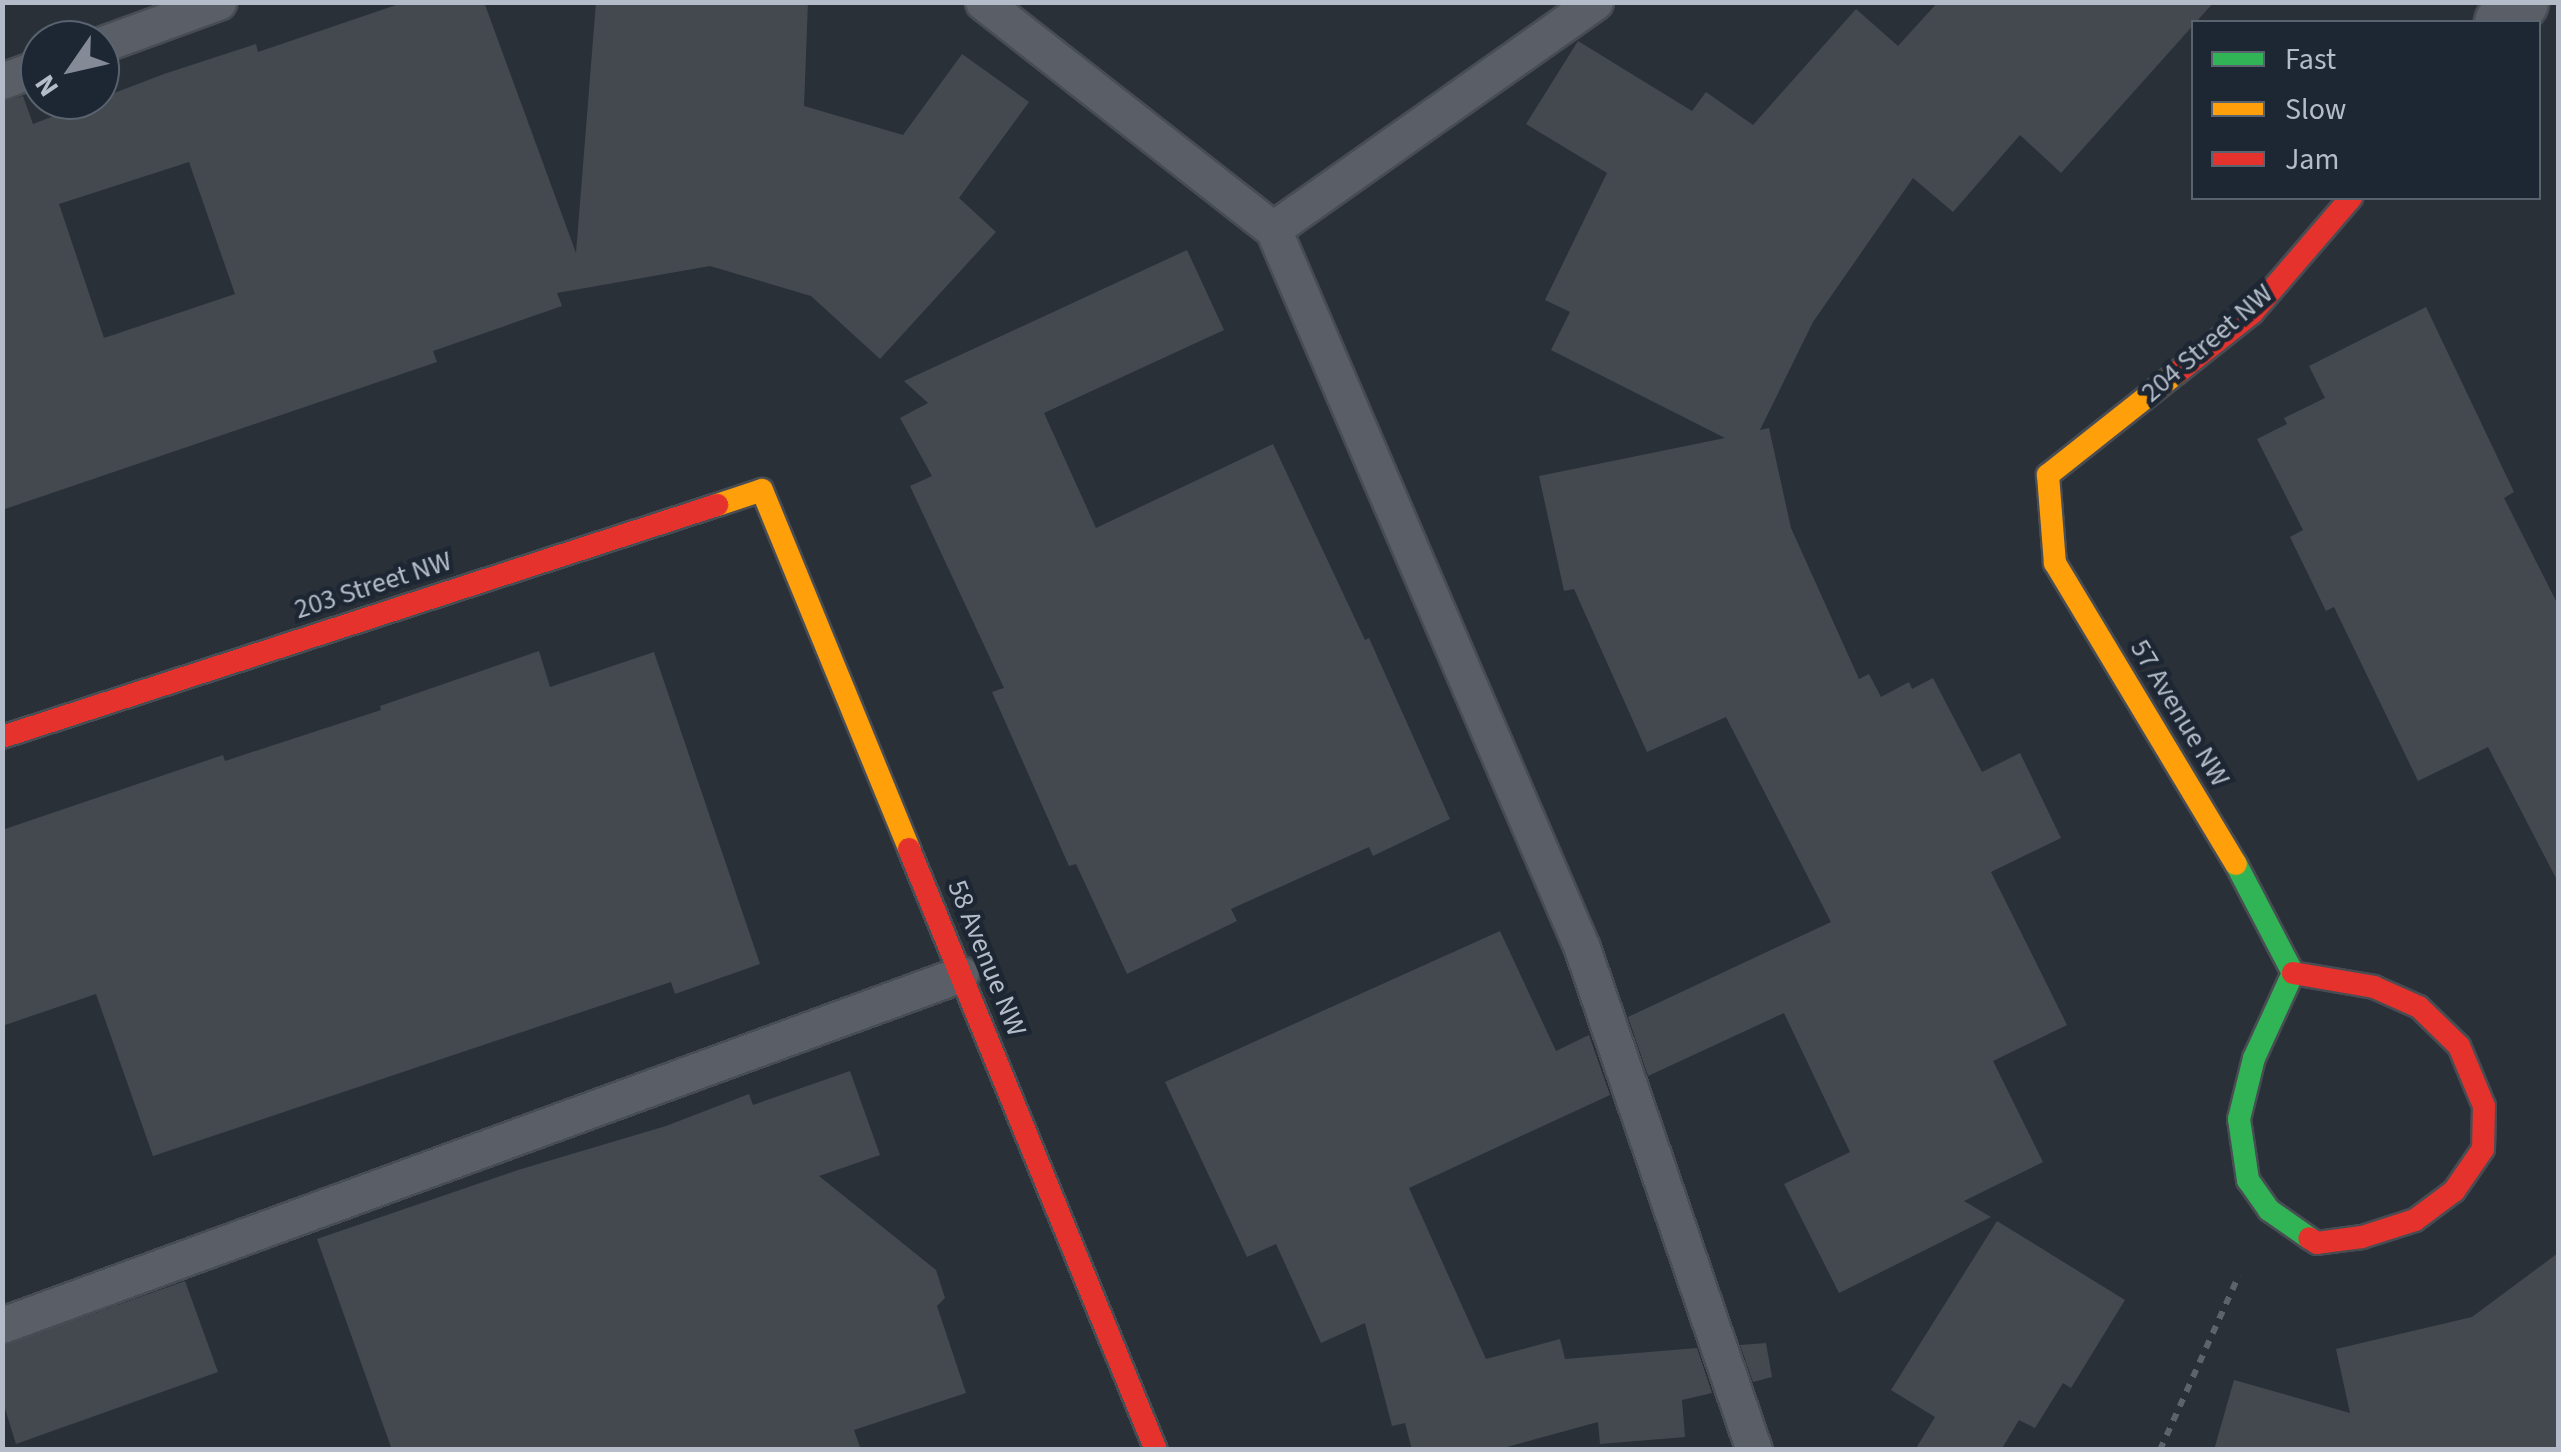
<!DOCTYPE html>
<html>
<head>
<meta charset="utf-8">
<style>
	body { margin:0 }
	#map { position:relative; width:2561px; height:1452px; overflow:hidden; background:#2a3038; font-family:"Source Sans 3",sans-serif }
	div>[style] { position:absolute }
	.building>* { inset:0; background:#444950 }
	.path>* { height:6px; margin-top:-3px; transform-origin:0; background:repeating-linear-gradient(90deg,#5d636a 0 8px,transparent 0 16px) }
	.roads { filter:drop-shadow(2px 0 #484c53) drop-shadow(-2px 0 #484c53) drop-shadow(0 2px #484c53) drop-shadow(0 -2px #484c53) }
	.lane>* { height:35px; margin:-17.5px; padding:0 17.5px; transform-origin:17.5px; border-radius:17.5px; background:#5a5e66 }
	.street>* { height:55px; margin:-27.5px; padding:0 27.5px; transform-origin:27.5px; border-radius:27.5px; background:#5a5e66 }
	.fast>* { height:22px; margin:-11px; padding:0 11px; transform-origin:11px; border-radius:11px; background:#30b455 }
	.slow>* { height:22px; margin:-11px; padding:0 11px; transform-origin:11px; border-radius:11px; background:#ff9f0a }
	.jam>* { height:22px; margin:-11px; padding:0 11px; transform-origin:11px; border-radius:11px; background:#e5322d }
	span { translate:-50% -50%; white-space:nowrap; text-align:center; line-height:1.15; -webkit-text-stroke:9px #1d2633; paint-order:stroke }
	.street-label { font-size:28px; color:#b4bcc9 }
	.frame { position:absolute; inset:0; border:5px solid #b4bcc9; pointer-events:none }
	.legend { position:absolute; left:2191px; top:20px; width:350px; height:180px; box-sizing:border-box; background:#1d2633; border:2px solid #59626f; margin:0; padding:12px 18px; list-style:none; font-size:30px; color:#b4bcc9 }
	.legend li { display:flex; align-items:center; gap:20px; height:50px }
	.legend b { width:50px; border:2px solid #59626f }
	.north { position:absolute; left:20px; top:20px; width:100px; height:100px; box-sizing:border-box; background:#1d2633; border:2px solid #59626f; border-radius:50%; rotate:236deg; font-size:28px; font-weight:700; line-height:40px; text-align:center; color:#b4bcc9 }
	.north::after { content:''; display:block; margin:auto; width:35px; height:45px; background:#848b96; clip-path:polygon(50% 0,100% 100%,50% 72%,0 100%) }
</style>
</head>
<body>
<div id="map">
	<div class="building">
		<div style="clip-path:polygon(evenodd,405px 2px,484px 2px,576px 253px,596px 2px,808px 2px,804px 106px,903px 135px,962px 54px,1029px 102px,959px 198px,996px 232px,880px 359px,811px 296px,710px 266px,557px 293px,562px 306px,433px 351px,437px 362px,2px 510px,2px 102px,23px 96px,33px 124px,164px 74px,256px 44px,258px 52px,405px 2px,189px 162px,235px 294px,104px 338px,59px 204px,189px 162px)"></div>
		<div style="clip-path:polygon(1938px 2px,2214px 2px,2061px 173px,2020px 135px,1953px 212px,1913px 178px,1813px 322px,1760px 430px,1769px 428px,1791px 528px,1859px 679px,1869px 674px,1881px 697px,1909px 682px,1912px 689px,1933px 678px,1982px 772px,2020px 753px,2061px 838px,1991px 872px,2067px 1025px,1993px 1061px,2043px 1162px,1964px 1201px,1991px 1217px,1839px 1293px,1784px 1184px,1850px 1152px,1784px 1013px,1648px 1076px,1628px 1017px,1831px 922px,1726px 717px,1647px 752px,1574px 589px,1564px 591px,1539px 476px,1725px 438px,1551px 350px,1570px 312px,1545px 300px,1607px 173px,1526px 124px,1578px 41px,1692px 111px,1706px 92px,1753px 125px,1856px 9px,1898px 46px)"></div>
		<div style="clip-path:polygon(1187px 250px,1224px 330px,1044px 413px,1096px 528px,1273px 444px,1365px 640px,1369px 638px,1450px 819px,1373px 856px,1369px 847px,1231px 909px,1237px 921px,1127px 974px,1076px 864px,1069px 866px,992px 692px,1004px 688px,910px 486px,932px 476px,900px 418px,928px 403px,904px 381px)"></div>
		<div style="clip-path:polygon(2426px 307px,2514px 492px,2504px 498px,2558px 605px,2558px 882px,2488px 747px,2418px 781px,2334px 607px,2326px 611px,2290px 537px,2303px 530px,2257px 439px,2287px 424px,2284px 418px,2325px 398px,2309px 366px)"></div>
		<div style="clip-path:polygon(539px 651px,550px 687px,654px 652px,760px 964px,675px 994px,671px 982px,153px 1156px,96px 994px,2px 1026px,2px 830px,223px 755px,225px 761px,381px 710px,380px 706px)"></div>
		<div style="clip-path:polygon(1500px 931px,1556px 1051px,1589px 1035px,1610px 1095px,1409px 1188px,1486px 1359px,1560px 1339px,1565px 1359px,1697px 1348px,1712px 1393px,1682px 1400px,1685px 1437px,1600px 1444px,1598px 1422px,1496px 1450px,1412px 1450px,1405px 1423px,1392px 1426px,1365px 1323px,1321px 1343px,1276px 1244px,1247px 1257px,1165px 1082px)"></div>
		<div style="clip-path:polygon(850px 1071px,880px 1155px,819px 1176px,936px 1270px,945px 1298px,937px 1306px,966px 1393px,854px 1430px,861px 1450px,392px 1450px,317px 1239px,518px 1170px,666px 1126px,749px 1094px,753px 1105px)"></div>
		<div style="clip-path:polygon(1997px 1221px,2125px 1300px,2071px 1388px,2063px 1383px,2035px 1428px,2019px 1420px,2001px 1450px,1915px 1450px,1935px 1417px,1891px 1390px)"></div>
		<div style="clip-path:polygon(2558px 1253px,2558px 1450px,2214px 1450px,2234px 1380px,2350px 1413px,2336px 1349px,2472px 1317px)"></div>
		<div style="clip-path:polygon(185px 1281px,218px 1372px,16px 1444px,2px 1399px,2px 1346px)"></div>
		<div style="clip-path:polygon(1766px 1343px,1772px 1377px,1753px 1382px,1740px 1345px)"></div>
	</div>
	<div class="path">
		<div style="left:2160px;top:1450px;width:192px;rotate:-65.7deg"></div>
	</div>
	<div class="roads">
		<div class="lane">
			<div style="left:983px;top:2px;width:368px;rotate:38.1deg"></div>
			<div style="left:1273px;top:229px;width:783px;rotate:66.74deg"></div>
			<div style="left:1582px;top:948px;width:531px;rotate:71.09deg"></div>
			<div style="left:100px;top:45px;width:126px;rotate:-20deg"></div>
			<div style="left:2px;top:81px;width:40px;rotate:-20.2deg"></div>
			<div style="left:1273px;top:229px;width:394px;rotate:-35.2deg"></div>
			<div style="left:2px;top:1325px;width:1021px;rotate:-20.1deg"></div>
		</div>
		<div class="street">
			<div style="left:2502px;top:22px;width:27px;rotate:-48deg"></div>
		</div>
		<div class="fast">
			<div style="left:2236px;top:864px;width:123px;rotate:62.4deg"></div>
			<div style="left:2293px;top:973px;width:94px;rotate:114.6deg"></div>
			<div style="left:2254px;top:1058px;width:63px;rotate:103.8deg"></div>
			<div style="left:2239px;top:1119px;width:62px;rotate:81.6deg"></div>
			<div style="left:2248px;top:1180px;width:37px;rotate:55deg"></div>
			<div style="left:2269px;top:1210px;width:49px;rotate:35deg"></div>
		</div>
		<div class="slow">
			<div style="left:2178px;top:372px;width:166px;rotate:141.6deg"></div>
			<div style="left:2048px;top:475px;width:88px;rotate:85.5deg"></div>
			<div style="left:2055px;top:563px;width:351px;rotate:59deg"></div>
			<div style="left:717px;top:505px;width:47px;rotate:-18.4deg"></div>
			<div style="left:762px;top:490px;width:388px;rotate:67.7deg"></div>
		</div>
		<div class="jam">
			<div style="left:2178px;top:372px;width:95px;rotate:-38.6deg"></div>
			<div style="left:2252px;top:313px;width:152px;rotate:-49.3deg"></div>
			<div style="left:2px;top:737px;width:752px;rotate:-17.98deg"></div>
			<div style="left:909px;top:849px;width:650px;rotate:67.66deg"></div>
			<div style="left:2293px;top:973px;width:82px;rotate:9.8deg"></div>
			<div style="left:2374px;top:987px;width:49px;rotate:24deg"></div>
			<div style="left:2419px;top:1007px;width:56px;rotate:44.3deg"></div>
			<div style="left:2459px;top:1046px;width:65px;rotate:67.4deg"></div>
			<div style="left:2484px;top:1106px;width:43px;rotate:91.3deg"></div>
			<div style="left:2483px;top:1149px;width:51px;rotate:124.6deg"></div>
			<div style="left:2454px;top:1191px;width:49px;rotate:143.4deg"></div>
			<div style="left:2415px;top:1220px;width:56px;rotate:162.2deg"></div>
			<div style="left:2362px;top:1237px;width:45px;rotate:172.4deg"></div>
			<div style="left:2317px;top:1243px;width:9px;rotate:-148deg"></div>
		</div>
	</div>
	<div class="street-label">
		<span style="left:2207px;top:343px;rotate:-41deg">204 Street NW</span>
		<span style="left:373px;top:585px;rotate:-18deg">203 Street NW</span>
		<span style="left:2180px;top:713px;rotate:59deg">57 Avenue NW</span>
		<span style="left:987px;top:958px;rotate:68deg">58 Avenue NW</span>
	</div>
	<div class="frame"></div>
	<ul class="legend">
	<li><b style="height:12px;background:#30b455"></b>Fast</li>
	<li><b style="height:12px;background:#ff9f0a"></b>Slow</li>
	<li><b style="height:12px;background:#e5322d"></b>Jam</li>
	</ul>
	<div class="north">N</div>
</div>
</body>
</html>
